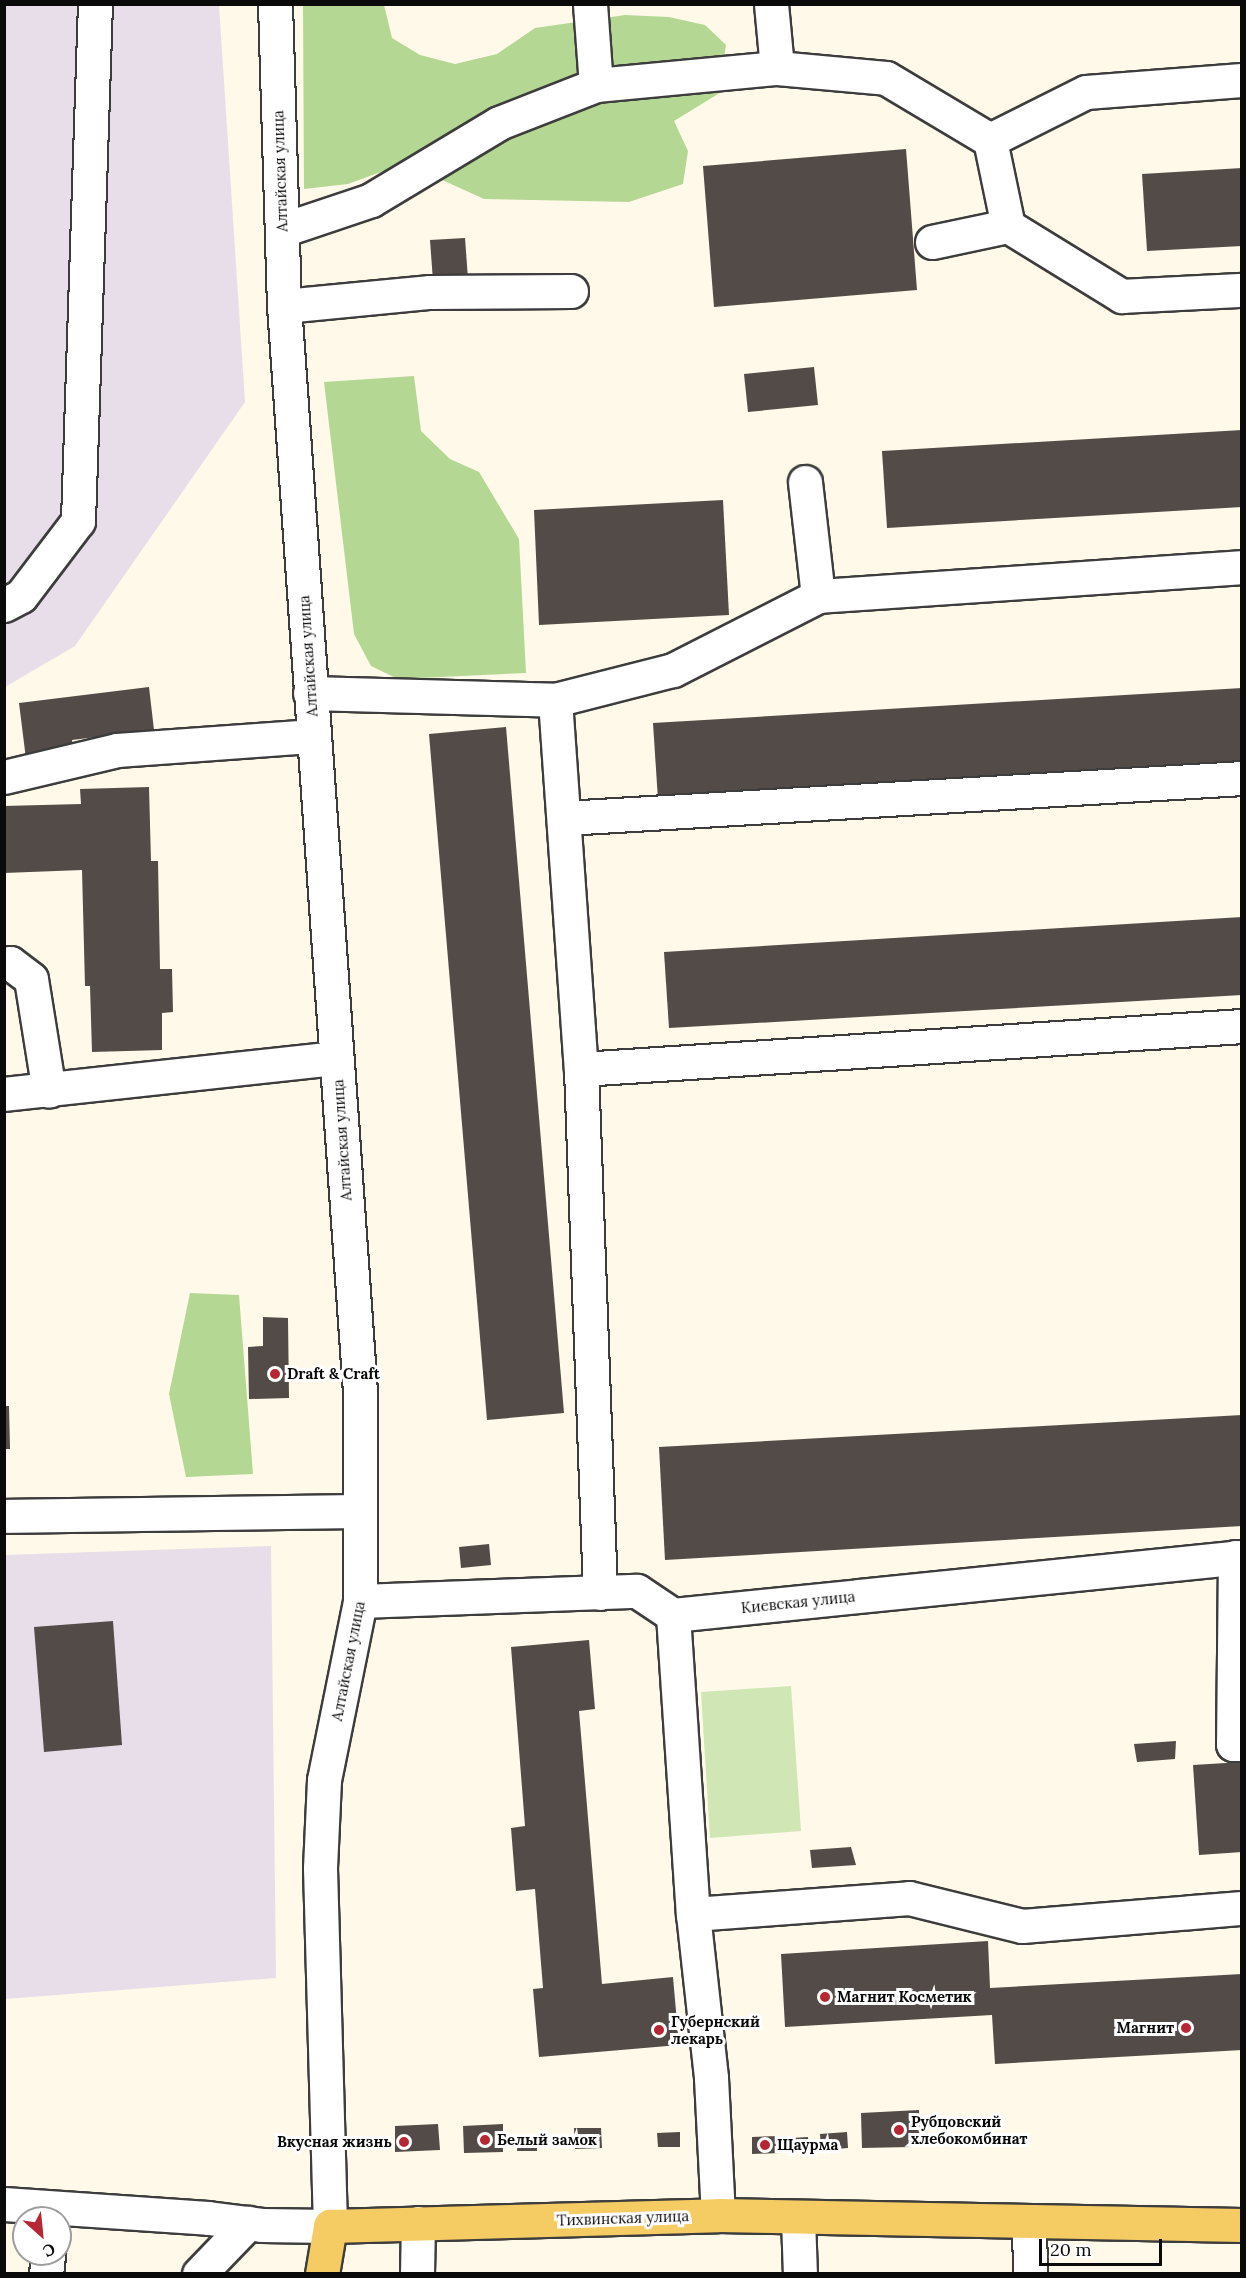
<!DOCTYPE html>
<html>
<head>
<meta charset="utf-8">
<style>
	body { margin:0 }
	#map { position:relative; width:1246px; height:2278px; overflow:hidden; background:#fef9e8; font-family:Lora,serif }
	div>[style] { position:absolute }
	.industrial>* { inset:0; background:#e8deea }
	.green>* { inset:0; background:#d0e6b4 }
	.forest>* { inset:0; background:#b4d794 }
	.building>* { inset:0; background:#534b47 }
	.roads { filter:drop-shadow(2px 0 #3d3d3d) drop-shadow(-2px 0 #3d3d3d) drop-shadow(0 2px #3d3d3d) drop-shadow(0 -2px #3d3d3d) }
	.minor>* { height:33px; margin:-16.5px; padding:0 16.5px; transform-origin:16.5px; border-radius:16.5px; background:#fff }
	.major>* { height:33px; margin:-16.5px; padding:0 16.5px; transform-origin:16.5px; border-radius:16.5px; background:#f4cc63 }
	.dots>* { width:16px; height:16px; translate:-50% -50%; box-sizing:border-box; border:3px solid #fff; border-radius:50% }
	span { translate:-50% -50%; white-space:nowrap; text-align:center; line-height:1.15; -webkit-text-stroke:6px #fff; paint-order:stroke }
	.street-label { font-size:15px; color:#0a0a0a }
	.poi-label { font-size:15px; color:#0a0a0a; font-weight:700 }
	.left { translate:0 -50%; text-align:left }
	.right { translate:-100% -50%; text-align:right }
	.frame { position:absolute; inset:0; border:6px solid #0a0a0a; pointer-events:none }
	.north { position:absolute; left:12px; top:2206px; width:60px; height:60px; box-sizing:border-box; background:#fff; border:2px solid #9d9d9d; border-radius:50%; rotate:153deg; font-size:16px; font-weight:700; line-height:24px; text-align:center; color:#0a0a0a }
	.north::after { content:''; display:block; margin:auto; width:21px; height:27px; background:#b52833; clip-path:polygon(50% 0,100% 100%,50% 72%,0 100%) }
	.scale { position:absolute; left:1039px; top:2239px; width:123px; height:27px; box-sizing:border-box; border:3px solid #0a0a0a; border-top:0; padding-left:8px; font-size:18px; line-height:21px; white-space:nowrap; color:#0a0a0a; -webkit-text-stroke:4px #fff; paint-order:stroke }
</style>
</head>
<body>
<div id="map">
	<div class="industrial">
		<div style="clip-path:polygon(4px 5px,219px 5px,245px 402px,75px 646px,5px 687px)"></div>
		<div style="clip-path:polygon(271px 1546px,276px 1978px,5px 1999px,4px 1555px)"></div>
	</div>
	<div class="green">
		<div style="clip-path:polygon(791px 1686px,801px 1831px,710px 1838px,701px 1692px)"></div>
	</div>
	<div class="forest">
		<div style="clip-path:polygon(303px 5px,384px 5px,392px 38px,420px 55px,455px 64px,497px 54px,535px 28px,625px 15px,669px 17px,705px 25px,726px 45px,718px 94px,674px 121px,688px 151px,683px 184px,629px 202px,484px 199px,405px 163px,348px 184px,304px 189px)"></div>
		<div style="clip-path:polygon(414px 376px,421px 431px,450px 459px,479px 472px,519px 539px,526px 673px,398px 679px,371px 666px,354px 634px,324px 382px)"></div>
		<div style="clip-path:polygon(190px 1293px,239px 1295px,253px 1474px,186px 1477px,169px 1394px)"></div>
	</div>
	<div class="building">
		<div style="clip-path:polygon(906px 149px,917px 290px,714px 307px,703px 166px)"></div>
		<div style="clip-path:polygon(1242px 168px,1242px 246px,1147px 251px,1142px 174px)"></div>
		<div style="clip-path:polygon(465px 238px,468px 279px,433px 281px,430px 240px)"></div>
		<div style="clip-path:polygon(814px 367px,818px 405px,748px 412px,744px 374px)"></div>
		<div style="clip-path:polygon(1242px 430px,1242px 507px,887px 528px,882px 451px)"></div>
		<div style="clip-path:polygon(723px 500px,729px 615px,539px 625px,534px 510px)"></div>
		<div style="clip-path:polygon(149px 687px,154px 730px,72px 740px,74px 753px,26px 759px,19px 703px)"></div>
		<div style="clip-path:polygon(1242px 688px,1242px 766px,658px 800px,653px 723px)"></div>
		<div style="clip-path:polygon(506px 727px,564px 1413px,487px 1420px,429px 734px)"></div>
		<div style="clip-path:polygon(149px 787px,151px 861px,158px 861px,160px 969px,172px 969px,173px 1012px,162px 1013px,162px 1050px,92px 1052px,90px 986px,85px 986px,82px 870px,4px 873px,4px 806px,81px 804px,80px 789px)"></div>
		<div style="clip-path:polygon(1242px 917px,1242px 995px,669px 1028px,664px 952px)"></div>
		<div style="clip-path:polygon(263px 1317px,288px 1318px,289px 1398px,249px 1399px,248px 1347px,263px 1346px)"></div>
		<div style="clip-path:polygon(5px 1406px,9px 1406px,10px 1449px,5px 1449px)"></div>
		<div style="clip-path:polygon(1242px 1415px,1242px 1526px,665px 1560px,659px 1447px)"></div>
		<div style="clip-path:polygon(489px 1544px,491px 1565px,461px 1568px,459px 1547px)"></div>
		<div style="clip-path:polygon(113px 1621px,122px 1745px,44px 1752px,34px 1627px)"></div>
		<div style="clip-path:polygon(589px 1640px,595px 1709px,579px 1711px,602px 1984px,673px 1977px,679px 2045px,539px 2057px,533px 1989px,543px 1988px,535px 1889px,516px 1891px,511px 1828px,525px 1826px,511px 1647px)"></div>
		<div style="clip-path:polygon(1176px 1741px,1175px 1759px,1137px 1762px,1134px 1744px)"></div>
		<div style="clip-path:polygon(1242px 1762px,1242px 1852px,1199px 1855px,1193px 1765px)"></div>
		<div style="clip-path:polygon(851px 1847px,856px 1865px,812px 1868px,810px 1850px)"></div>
		<div style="clip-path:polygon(988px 1941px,990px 1988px,1242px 1974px,1242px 2050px,995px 2064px,992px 2015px,785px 2027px,781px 1954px)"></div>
		<div style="clip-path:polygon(919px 2110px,920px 2138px,911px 2147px,862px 2148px,861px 2113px)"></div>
		<div style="clip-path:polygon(438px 2124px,440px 2150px,395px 2152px,395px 2126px)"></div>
		<div style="clip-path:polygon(503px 2124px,503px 2152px,464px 2153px,463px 2126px)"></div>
		<div style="clip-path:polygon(574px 2128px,601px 2128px,602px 2148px,575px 2149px)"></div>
		<div style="clip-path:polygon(680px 2132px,680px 2147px,658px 2147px,657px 2133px)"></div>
		<div style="clip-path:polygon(847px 2132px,848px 2148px,821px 2150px,820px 2134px)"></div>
		<div style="clip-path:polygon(518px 2134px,537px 2134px,537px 2151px,517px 2151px)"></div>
		<div style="clip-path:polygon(778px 2136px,779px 2153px,752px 2154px,752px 2137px)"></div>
		<div style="clip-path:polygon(808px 2137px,809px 2150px,792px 2151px,792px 2138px)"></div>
	</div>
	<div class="roads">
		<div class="minor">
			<div style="left:590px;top:4px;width:81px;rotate:85.8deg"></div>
			<div style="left:771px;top:4px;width:64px;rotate:84.6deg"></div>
			<div style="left:990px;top:140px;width:88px;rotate:78.2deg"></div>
			<div style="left:1008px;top:226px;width:134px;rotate:31.6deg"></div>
			<div style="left:1122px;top:296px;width:120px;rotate:-2.9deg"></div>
			<div style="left:282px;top:230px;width:94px;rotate:-18.6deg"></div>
			<div style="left:371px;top:200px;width:149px;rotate:-31deg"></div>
			<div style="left:499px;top:123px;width:104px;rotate:-21.4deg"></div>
			<div style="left:596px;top:85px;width:182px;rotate:-5.4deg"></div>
			<div style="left:777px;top:68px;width:109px;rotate:5.2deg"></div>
			<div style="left:886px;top:78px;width:121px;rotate:30.8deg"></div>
			<div style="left:990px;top:140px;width:107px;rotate:-26.6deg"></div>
			<div style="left:1086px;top:92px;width:156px;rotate:-4.4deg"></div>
			<div style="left:932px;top:242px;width:78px;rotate:-11.9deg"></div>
			<div style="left:284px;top:306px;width:147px;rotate:-5.5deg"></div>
			<div style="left:430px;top:292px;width:141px;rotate:-0.4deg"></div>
			<div style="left:805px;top:482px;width:115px;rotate:83.5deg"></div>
			<div style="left:4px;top:605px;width:19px;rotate:-28deg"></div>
			<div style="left:21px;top:596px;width:94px;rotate:-52.8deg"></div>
			<div style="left:78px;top:521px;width:517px;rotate:-88.12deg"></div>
			<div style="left:310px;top:693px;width:245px;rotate:1.6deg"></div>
			<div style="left:555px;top:700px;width:122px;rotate:-14.3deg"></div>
			<div style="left:673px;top:670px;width:163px;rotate:-27deg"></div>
			<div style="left:818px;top:596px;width:425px;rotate:-3.9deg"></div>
			<div style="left:555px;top:700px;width:370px;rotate:86deg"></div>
			<div style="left:581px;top:1069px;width:524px;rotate:87.92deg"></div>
			<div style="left:4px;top:777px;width:116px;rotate:-13.4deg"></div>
			<div style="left:117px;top:750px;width:197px;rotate:-4.1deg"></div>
			<div style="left:565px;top:818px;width:678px;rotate:-3.38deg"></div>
			<div style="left:4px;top:964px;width:6px;rotate:-9deg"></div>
			<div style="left:10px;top:963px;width:26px;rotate:37deg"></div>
			<div style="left:31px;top:979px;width:113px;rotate:80.9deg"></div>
			<div style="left:581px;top:1069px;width:662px;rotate:-3.72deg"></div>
			<div style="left:4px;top:1094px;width:334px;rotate:-6.2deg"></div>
			<div style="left:4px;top:1516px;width:356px;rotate:-0.8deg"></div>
			<div style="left:1235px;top:1557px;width:187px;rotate:90.6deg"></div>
			<div style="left:1233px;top:1744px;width:9px"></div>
			<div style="left:360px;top:1601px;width:277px;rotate:-2.1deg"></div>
			<div style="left:637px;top:1591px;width:43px;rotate:33.7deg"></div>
			<div style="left:673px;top:1615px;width:572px;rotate:-5.82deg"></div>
			<div style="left:673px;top:1615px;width:300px;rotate:86.2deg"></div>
			<div style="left:693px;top:1914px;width:217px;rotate:-4.2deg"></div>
			<div style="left:909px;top:1898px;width:116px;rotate:13.9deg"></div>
			<div style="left:1022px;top:1926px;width:221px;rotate:-4.7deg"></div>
			<div style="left:693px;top:1914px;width:165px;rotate:83.7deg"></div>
			<div style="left:711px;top:2078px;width:137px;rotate:87.1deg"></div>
			<div style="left:4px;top:2204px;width:204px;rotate:3.9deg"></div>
			<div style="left:208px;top:2218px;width:54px;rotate:7.4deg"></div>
			<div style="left:262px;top:2225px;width:68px;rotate:0.8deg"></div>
			<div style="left:330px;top:2226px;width:358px;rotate:-91.6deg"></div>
			<div style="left:320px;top:1868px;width:88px;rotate:-87.4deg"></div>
			<div style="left:324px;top:1780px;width:183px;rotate:-78.6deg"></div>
			<div style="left:360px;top:1601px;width:209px;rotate:-90deg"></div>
			<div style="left:360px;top:1392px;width:1089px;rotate:-94deg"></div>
			<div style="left:284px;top:306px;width:302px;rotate:-91.7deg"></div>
			<div style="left:798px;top:2218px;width:56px;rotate:88deg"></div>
			<div style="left:1029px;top:2222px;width:52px;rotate:88.9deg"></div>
			<div style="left:46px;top:2274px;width:20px;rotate:-84deg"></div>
			<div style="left:199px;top:2274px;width:71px;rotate:-46.1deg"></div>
			<div style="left:417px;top:2274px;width:51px;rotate:-88.9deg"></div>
		</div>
		<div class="major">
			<div style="left:322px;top:2274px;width:49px;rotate:-80.5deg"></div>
			<div style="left:330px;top:2226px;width:388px;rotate:-1.6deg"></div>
			<div style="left:718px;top:2215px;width:524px;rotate:1.09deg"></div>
		</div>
	</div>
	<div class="dots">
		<div style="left:275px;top:1374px;background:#b52833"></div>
		<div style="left:825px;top:1997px;background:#b52833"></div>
		<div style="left:1186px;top:2028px;background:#b52833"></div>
		<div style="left:659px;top:2030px;background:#b52833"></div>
		<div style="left:899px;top:2130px;background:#b52833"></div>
		<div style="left:485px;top:2140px;background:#b52833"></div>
		<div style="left:404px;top:2142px;background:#b52833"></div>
		<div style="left:765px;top:2145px;background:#b52833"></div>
	</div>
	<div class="street-label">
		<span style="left:280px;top:171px;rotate:-92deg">Алтайская улица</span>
		<span style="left:308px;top:656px;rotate:-94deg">Алтайская улица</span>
		<span style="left:342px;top:1140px;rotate:-94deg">Алтайская улица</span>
		<span style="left:798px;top:1602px;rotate:-6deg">Киевская улица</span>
		<span style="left:348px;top:1661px;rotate:-79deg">Алтайская улица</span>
		<span style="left:623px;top:2218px;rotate:-2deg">Тихвинская улица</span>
	</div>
	<div class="poi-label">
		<span class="left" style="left:287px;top:1374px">Draft &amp; Craft</span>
		<span class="left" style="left:837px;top:1997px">Магнит Косметик</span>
		<span class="left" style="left:671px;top:2030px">Губернский<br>лекарь</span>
		<span class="right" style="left:1174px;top:2028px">Магнит</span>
		<span class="left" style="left:911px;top:2130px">Рубцовский<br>хлебокомбинат</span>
		<span class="left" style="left:497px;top:2140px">Белый замок</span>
		<span class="right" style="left:392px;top:2142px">Вкусная жизнь</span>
		<span class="left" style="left:777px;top:2145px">Щаурма</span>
	</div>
	<div class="frame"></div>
	<div class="north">С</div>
	<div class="scale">20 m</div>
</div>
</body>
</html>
